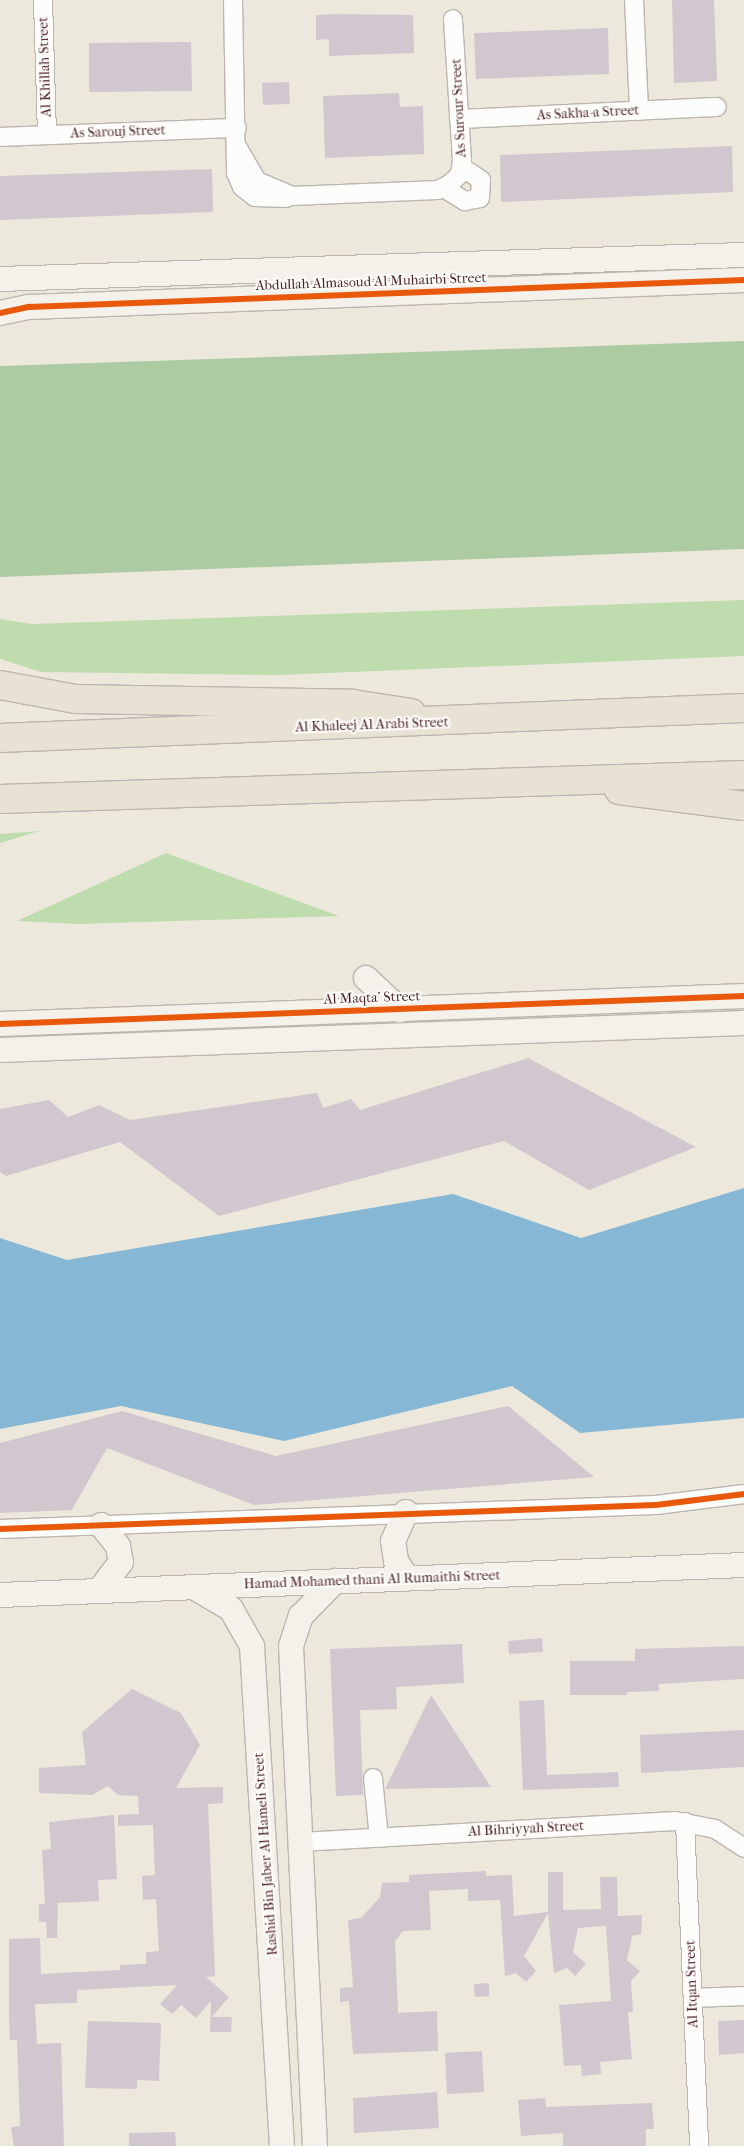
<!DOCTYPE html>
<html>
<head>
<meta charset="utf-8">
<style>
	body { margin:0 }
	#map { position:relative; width:744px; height:2146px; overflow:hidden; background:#ece8dc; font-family:"IM FELL French Canon",serif }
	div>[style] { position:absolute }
	.green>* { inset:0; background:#bedcad }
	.forest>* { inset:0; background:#adcba2 }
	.water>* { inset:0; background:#86b8d5 }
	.building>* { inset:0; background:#d2c7ce }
	.roads { filter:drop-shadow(1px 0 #bcb5af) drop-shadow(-1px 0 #bcb5af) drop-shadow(0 1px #bcb5af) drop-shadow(0 -1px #bcb5af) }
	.street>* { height:18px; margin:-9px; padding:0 9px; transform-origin:9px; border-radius:9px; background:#fcfcfa }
	.secondary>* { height:24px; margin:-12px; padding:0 12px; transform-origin:12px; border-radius:12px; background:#f4f1eb }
	.highway>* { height:28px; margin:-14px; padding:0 14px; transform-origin:14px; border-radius:14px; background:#e8e2d5 }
	.cycleway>* { height:6px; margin:-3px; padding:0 3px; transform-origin:3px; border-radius:3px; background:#e8590c }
	span { translate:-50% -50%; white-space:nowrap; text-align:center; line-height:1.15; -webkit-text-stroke:4.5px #fdfcf7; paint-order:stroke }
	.street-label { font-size:14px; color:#4a1f2b }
</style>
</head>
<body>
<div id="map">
	<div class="green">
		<div style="clip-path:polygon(744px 600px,744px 656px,279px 675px,41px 672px,0 659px,0 619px,32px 624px)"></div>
		<div style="clip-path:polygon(39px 831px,0 843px,0 834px)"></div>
		<div style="clip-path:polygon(166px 853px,339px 916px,79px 924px,17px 921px)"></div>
	</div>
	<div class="forest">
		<div style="clip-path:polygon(744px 341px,744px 549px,0 577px,0 366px)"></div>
	</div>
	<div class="water">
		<div style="clip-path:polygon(744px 1188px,744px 1418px,580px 1433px,512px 1386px,284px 1441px,121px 1406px,0 1429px,0 1238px,67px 1260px,453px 1194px,581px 1238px)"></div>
	</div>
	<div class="building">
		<div style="clip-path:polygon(672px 0,714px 0,717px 81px,674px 83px)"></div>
		<div style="clip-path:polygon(333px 14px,413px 15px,414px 53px,329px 56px,329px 39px,316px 40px,316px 15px)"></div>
		<div style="clip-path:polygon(608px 28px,609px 74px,476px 79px,474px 33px)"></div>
		<div style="clip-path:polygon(191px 42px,192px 91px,89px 92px,89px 43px)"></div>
		<div style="clip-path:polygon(289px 82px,290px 104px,263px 105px,262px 83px)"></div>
		<div style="clip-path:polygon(399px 93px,400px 107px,423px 106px,424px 154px,325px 158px,323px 96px)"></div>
		<div style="clip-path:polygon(732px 146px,733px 192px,501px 202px,500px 155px)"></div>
		<div style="clip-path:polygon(212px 169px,213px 212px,0 220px,0 176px)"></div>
		<div style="clip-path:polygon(528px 1058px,696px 1147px,589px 1190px,504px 1141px,219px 1216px,120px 1142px,6px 1176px,0 1172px,0 1109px,49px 1100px,68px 1117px,99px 1105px,130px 1120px,317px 1093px,323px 1108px,351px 1099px,360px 1110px)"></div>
		<div style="clip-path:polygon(508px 1406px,594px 1477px,254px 1505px,107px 1448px,72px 1510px,0 1513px,0 1443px,122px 1411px,276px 1456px)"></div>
		<div style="clip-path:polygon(542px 1638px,543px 1652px,509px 1654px,508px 1641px)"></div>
		<div style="clip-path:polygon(462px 1644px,464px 1683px,396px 1687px,397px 1709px,360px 1710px,363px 1795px,336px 1796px,330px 1649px)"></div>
		<div style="clip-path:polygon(744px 1646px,744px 1679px,659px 1684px,659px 1691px,627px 1692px,627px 1695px,570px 1695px,570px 1661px,635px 1661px,635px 1649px)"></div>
		<div style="clip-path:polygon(132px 1689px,181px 1713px,200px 1745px,176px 1788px,223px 1787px,223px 1803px,208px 1804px,215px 1976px,206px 1977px,229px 1997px,212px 2017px,232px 2017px,231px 2032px,210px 2032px,211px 2001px,196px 2018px,181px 2005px,172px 2014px,160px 2004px,177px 1985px,77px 1990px,77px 2003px,35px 2004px,37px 2044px,61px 2043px,64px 2146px,14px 2146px,11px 2127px,20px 2126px,17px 2040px,10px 2040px,9px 2016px,9px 1939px,40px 1938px,41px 1974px,120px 1970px,120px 1965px,146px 1964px,146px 1952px,159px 1951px,156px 1899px,143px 1900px,142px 1876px,155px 1875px,153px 1825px,118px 1826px,118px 1815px,139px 1814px,138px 1796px,118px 1795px,108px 1786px,92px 1795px,39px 1793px,39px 1768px,86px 1765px,82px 1732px)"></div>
		<div style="clip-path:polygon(431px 1695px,491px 1787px,385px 1789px)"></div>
		<div style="clip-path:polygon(544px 1700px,547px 1775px,618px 1772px,619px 1787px,523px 1790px,519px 1701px)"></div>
		<div style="clip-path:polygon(744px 1730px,744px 1767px,641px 1773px,640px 1735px)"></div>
		<div style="clip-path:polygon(114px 1815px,117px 1879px,98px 1880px,99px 1901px,58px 1903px,57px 1938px,47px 1938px,46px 1922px,39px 1922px,39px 1904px,45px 1904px,42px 1850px,51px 1849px,49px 1822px)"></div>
		<div style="clip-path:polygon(486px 1871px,486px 1876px,512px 1875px,514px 1916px,548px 1912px,548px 1872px,563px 1872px,563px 1910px,601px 1909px,600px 1877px,617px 1877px,618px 1916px,642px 1915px,641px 1934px,632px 1936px,627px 1960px,640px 1971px,631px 1981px,633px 2012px,628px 2012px,632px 2059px,600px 2062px,601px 2074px,582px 2076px,581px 2065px,564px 2066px,559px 2005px,611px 2001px,606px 1926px,578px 1928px,573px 1952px,586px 1964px,575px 1976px,567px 1968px,554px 1973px,548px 1913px,524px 1956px,536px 1971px,526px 1982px,516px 1973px,505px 1976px,500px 1900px,468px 1901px,468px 1889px,429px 1891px,431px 1930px,403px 1931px,395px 1941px,398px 2013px,437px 2011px,438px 2051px,353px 2054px,349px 2001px,340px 2002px,340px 1988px,353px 1987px,348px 1920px,361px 1918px,380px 1897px,382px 1883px,409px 1882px,409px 1875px)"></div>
		<div style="clip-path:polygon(489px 1983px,489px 1996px,475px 1997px,474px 1984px)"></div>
		<div style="clip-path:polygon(744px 2020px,744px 2053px,719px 2055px,718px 2021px)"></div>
		<div style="clip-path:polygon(88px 2021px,161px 2023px,159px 2081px,137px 2080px,137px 2089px,85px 2088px)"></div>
		<div style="clip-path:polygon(482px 2051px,484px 2092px,447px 2094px,445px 2053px)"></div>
		<div style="clip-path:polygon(437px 2092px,439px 2128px,354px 2133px,353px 2098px)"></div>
		<div style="clip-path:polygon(545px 2098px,546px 2107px,652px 2103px,654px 2129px,646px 2129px,646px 2146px,563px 2146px,563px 2133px,521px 2136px,518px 2100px)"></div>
		<div style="clip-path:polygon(175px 2132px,176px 2146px,129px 2146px,129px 2133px)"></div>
	</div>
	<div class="roads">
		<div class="street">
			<div style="left:43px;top:0;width:135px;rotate:88.3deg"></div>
			<div style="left:233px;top:0;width:173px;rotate:89deg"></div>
			<div style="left:236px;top:173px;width:15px;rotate:67deg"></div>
			<div style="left:242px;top:187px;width:16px;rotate:38deg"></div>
			<div style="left:255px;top:197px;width:31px;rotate:2deg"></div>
			<div style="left:634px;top:0;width:111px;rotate:87.4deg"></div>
			<div style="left:459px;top:119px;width:258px;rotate:-2.7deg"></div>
			<div style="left:0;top:137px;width:237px;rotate:-2.2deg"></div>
			<div style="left:238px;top:148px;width:38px;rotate:60deg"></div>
			<div style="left:257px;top:181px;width:38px;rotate:23deg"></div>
			<div style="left:292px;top:196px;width:146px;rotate:-2.4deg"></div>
			<div style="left:438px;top:190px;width:13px;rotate:-27deg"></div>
			<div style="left:450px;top:184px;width:14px;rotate:-45deg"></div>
			<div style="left:460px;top:174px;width:14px;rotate:-82deg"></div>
			<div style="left:462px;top:160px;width:141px;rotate:-93.7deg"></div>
			<div style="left:444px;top:188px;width:25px;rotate:32deg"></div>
			<div style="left:465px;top:201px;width:15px;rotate:-11deg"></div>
			<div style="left:480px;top:198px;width:18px;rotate:-87deg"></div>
			<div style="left:481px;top:180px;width:23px;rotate:-146deg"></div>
			<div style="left:0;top:1529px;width:656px;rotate:-2.1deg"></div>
			<div style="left:656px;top:1505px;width:89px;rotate:-7.1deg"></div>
			<div style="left:373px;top:1778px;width:60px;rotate:84.3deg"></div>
			<div style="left:685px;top:1822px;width:324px;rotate:87.5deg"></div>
			<div style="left:301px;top:1842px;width:375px;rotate:-3.2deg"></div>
			<div style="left:675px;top:1821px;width:41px;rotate:11.3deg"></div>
			<div style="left:715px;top:1829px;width:35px;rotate:33deg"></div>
			<div style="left:693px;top:1998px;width:51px;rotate:-2.2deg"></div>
		</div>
		<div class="secondary">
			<div style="left:0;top:279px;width:744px;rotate:-1.85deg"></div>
			<div style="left:0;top:313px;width:30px;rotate:-12deg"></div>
			<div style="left:29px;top:307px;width:716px;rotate:-2.16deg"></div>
			<div style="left:366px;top:978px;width:47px;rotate:43.3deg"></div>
			<div style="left:0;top:1024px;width:745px;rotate:-2.16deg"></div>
			<div style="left:0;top:1050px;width:744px;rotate:-2.08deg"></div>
			<div style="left:406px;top:1512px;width:32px;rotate:114deg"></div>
			<div style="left:393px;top:1541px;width:20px;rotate:81deg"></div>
			<div style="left:396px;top:1561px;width:20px;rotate:57deg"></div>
			<div style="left:195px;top:1588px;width:42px;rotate:30.3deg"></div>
			<div style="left:231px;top:1609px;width:43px;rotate:60.4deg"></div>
			<div style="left:252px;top:1646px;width:501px;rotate:86.57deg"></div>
			<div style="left:99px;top:1591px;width:36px;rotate:-53deg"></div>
			<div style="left:121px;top:1562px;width:16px;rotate:-101deg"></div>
			<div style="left:118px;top:1546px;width:27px;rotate:-129deg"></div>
			<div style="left:0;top:1595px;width:745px;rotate:-2.31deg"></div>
			<div style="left:315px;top:2146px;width:501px;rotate:-92.75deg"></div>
			<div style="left:291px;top:1646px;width:32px;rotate:-72deg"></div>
			<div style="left:301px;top:1616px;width:49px;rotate:-45.8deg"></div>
		</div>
		<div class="highway">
			<div style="left:0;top:685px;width:77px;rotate:10.4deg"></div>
			<div style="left:76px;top:699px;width:277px;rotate:1deg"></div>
			<div style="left:353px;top:704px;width:59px;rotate:8.8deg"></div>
			<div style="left:0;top:738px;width:745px;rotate:-2.31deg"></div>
			<div style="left:619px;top:790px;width:126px;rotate:7.3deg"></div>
			<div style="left:0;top:799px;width:744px;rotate:-1.85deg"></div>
		</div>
	</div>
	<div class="cycleway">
		<div style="left:0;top:313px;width:30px;rotate:-12deg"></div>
		<div style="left:29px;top:307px;width:716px;rotate:-2.16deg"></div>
		<div style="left:0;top:1024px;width:745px;rotate:-2.16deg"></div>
		<div style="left:0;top:1529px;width:656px;rotate:-2.1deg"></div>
		<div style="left:656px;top:1505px;width:89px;rotate:-7.1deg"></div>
	</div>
	<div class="street-label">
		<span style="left:45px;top:67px;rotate:-92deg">Al Khillah Street</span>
		<span style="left:459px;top:108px;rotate:-93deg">As Surour Street</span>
		<span style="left:588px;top:113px;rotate:-3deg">As Sakha-a Street</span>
		<span style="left:118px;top:132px;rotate:-2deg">As Sarouj Street</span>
		<span style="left:371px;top:282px;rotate:-2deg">Abdullah Almasoud Al Muhairbi Street</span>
		<span style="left:372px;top:725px;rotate:-2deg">Al Khaleej Al Arabi Street</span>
		<span style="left:372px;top:998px;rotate:-2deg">Al Maqta' Street</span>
		<span style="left:372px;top:1580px;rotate:-2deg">Hamad Mohamed thani Al Rumaithi Street</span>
		<span style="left:526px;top:1829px;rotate:-3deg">Al Bihriyyah Street</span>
		<span style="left:266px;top:1854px;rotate:-94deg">Rashid Bin Jaber Al Hameli Street</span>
		<span style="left:692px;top:1984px;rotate:-92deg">Al Itqan Street</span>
	</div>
</div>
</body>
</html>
